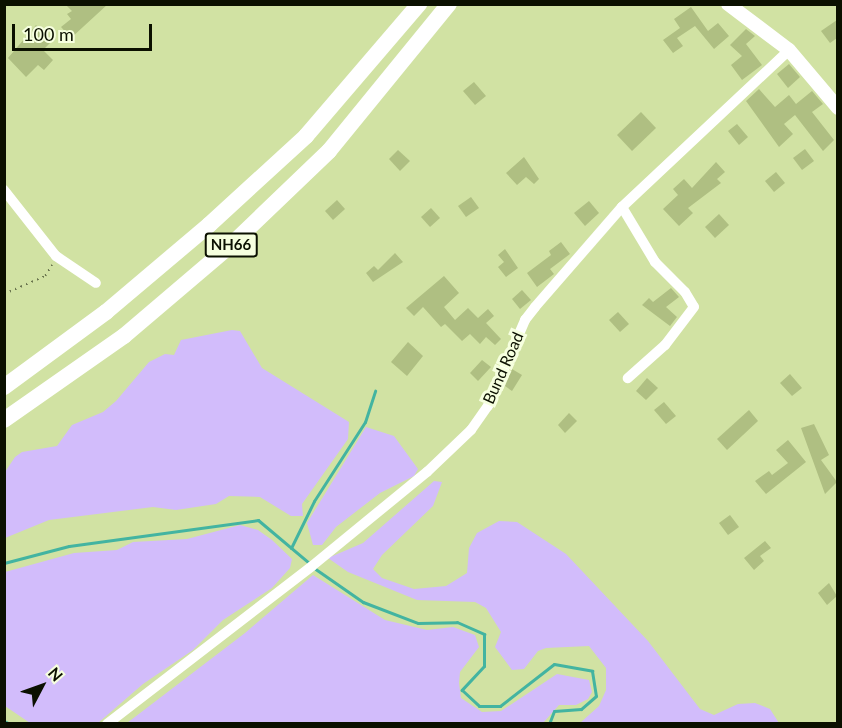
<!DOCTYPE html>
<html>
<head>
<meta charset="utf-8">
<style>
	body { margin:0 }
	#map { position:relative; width:842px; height:728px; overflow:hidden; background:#d1e2a3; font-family:Lato,sans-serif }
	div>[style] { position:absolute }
	.green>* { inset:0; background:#d2bcfb }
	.stream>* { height:3px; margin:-1.5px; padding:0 1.5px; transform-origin:1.5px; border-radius:1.5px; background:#43b4a1 }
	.building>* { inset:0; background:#afbf82 }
	.path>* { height:1.5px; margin-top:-0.75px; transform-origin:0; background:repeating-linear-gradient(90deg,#6a754e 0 1.5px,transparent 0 6px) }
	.minor>* { height:10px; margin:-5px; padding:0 5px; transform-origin:5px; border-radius:5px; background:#fff }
	.secondary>* { height:14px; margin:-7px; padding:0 7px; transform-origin:7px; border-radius:7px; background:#fff }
	.trunk>* { height:16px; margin:-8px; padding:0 8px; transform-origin:8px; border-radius:8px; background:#fff }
	span { translate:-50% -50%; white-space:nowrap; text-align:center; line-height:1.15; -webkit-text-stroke:6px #f6ffdf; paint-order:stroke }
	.shield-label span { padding:2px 4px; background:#f6ffdf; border:2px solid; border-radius:4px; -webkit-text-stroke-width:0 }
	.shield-label { font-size:15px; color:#0b1000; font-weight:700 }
	.street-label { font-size:16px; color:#0b1000 }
	.frame { position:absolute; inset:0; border:6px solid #0b1000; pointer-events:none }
	.north { position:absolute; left:12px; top:656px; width:60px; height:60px; -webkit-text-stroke:4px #f6ffdf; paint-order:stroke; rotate:49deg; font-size:16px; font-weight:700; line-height:24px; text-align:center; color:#0b1000 }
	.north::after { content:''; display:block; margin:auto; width:21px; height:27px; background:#0b1000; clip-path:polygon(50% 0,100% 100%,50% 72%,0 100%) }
	.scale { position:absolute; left:12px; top:24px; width:140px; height:27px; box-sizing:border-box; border:3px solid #0b1000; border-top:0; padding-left:8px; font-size:18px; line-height:21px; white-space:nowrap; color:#0b1000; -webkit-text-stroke:4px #f6ffdf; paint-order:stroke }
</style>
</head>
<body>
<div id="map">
	<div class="green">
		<div style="clip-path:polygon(232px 330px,240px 331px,262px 368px,349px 422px,348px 439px,302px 504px,303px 516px,291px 516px,260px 497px,229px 496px,216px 504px,176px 510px,153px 507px,49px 520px,5px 538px,5px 472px,15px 457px,22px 452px,57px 446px,72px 425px,103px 412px,116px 401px,149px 362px,165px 354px,174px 355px,181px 340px)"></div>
		<div style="clip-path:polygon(366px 427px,394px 436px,418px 469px,414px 476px,380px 493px,336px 527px,322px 545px,313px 545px,307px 523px)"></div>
		<div style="clip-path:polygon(434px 481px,442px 482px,433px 506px,382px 555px,373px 569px,382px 578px,414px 589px,446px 586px,467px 573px,469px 548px,477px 533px,499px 521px,517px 522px,566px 554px,648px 641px,700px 709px,714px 715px,738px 704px,755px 703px,770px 709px,779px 723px,580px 723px,599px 706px,606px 690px,606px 668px,589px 646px,546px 648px,538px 651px,524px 669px,512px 670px,495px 647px,501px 632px,486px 608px,475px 602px,417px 600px,348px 572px,328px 558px,363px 543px)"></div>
		<div style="clip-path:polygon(240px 525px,258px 530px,272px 540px,292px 559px,290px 568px,272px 588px,223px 620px,193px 650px,143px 684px,98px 723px,30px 723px,5px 706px,5px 572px,74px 553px,117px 550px,133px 542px,187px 539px)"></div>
		<div style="clip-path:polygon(313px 575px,385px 620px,427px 630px,453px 627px,475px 635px,479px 647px,460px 672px,459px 683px,461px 698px,482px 712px,501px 711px,557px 674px,589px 680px,592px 692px,588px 699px,576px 705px,559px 705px,543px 723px,127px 723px,245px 633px)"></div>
	</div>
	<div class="stream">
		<div style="left:291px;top:548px;width:52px;rotate:-63.9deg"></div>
		<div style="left:314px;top:501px;width:94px;rotate:-57.2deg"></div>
		<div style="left:365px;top:422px;width:33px;rotate:-72deg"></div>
		<div style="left:4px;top:563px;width:67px;rotate:-14.7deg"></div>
		<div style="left:69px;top:546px;width:191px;rotate:-7.8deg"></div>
		<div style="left:258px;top:520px;width:67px;rotate:40.1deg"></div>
		<div style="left:314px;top:568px;width:60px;rotate:34.8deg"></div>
		<div style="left:363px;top:602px;width:59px;rotate:20.9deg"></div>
		<div style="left:418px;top:623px;width:39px;rotate:-1deg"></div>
		<div style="left:457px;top:622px;width:30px;rotate:24deg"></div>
		<div style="left:484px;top:634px;width:32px;rotate:90deg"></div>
		<div style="left:484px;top:666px;width:33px;rotate:133deg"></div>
		<div style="left:462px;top:690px;width:23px;rotate:43deg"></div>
		<div style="left:479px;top:706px;width:21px"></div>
		<div style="left:500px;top:706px;width:68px;rotate:-37.9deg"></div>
		<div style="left:554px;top:664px;width:39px;rotate:10deg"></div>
		<div style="left:592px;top:671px;width:25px;rotate:81deg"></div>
		<div style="left:596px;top:696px;width:20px;rotate:139deg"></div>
		<div style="left:581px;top:709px;width:27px;rotate:176deg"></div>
		<div style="left:554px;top:711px;width:14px;rotate:111deg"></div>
		<div style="left:4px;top:721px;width:7px;rotate:27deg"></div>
	</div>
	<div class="building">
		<div style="clip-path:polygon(65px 4px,108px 4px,71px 38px,61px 27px,71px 19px,67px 14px,72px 11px)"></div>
		<div style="clip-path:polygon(691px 7px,708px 31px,718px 23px,729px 36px,714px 49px,695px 26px,677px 38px,683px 46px,673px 53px,663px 40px,680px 28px,674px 19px)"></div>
		<div style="clip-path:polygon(837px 20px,837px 38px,830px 43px,821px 31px)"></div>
		<div style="clip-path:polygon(36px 25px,52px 41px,43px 50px,53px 60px,44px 70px,38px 65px,26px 77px,8px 58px)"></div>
		<div style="clip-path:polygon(746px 29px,755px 36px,746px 44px,762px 65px,742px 80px,731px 65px,742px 56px,730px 45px)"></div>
		<div style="clip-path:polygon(789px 64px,800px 77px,788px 88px,777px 74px)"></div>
		<div style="clip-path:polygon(474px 82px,486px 96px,475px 105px,463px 91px)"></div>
		<div style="clip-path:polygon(759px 89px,775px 107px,789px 95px,796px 104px,812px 91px,823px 104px,812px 112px,834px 140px,823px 151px,795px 115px,784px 124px,793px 134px,779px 147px,746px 101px)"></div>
		<div style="clip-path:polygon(641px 112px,656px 128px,632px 151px,617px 135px)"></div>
		<div style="clip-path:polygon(737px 124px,748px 137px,739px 145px,728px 131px)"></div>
		<div style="clip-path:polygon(805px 149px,814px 161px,802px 170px,793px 158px)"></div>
		<div style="clip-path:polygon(398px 150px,410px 161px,400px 171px,389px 159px)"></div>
		<div style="clip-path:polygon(524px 157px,539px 179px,534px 184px,526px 177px,517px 185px,506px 173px)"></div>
		<div style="clip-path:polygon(716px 162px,725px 172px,717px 179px,721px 183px,688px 208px,693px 213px,679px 226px,663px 209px,678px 195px,673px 189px,684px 179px,692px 188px)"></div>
		<div style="clip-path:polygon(776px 172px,785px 183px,774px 192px,765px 181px)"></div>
		<div style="clip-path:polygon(471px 197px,479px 208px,466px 217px,458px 206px)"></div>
		<div style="clip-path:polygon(337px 200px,345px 209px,333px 220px,325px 211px)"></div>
		<div style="clip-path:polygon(589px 201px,599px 213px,585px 226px,574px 213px)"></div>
		<div style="clip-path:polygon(431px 208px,440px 218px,430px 227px,421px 217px)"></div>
		<div style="clip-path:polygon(719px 214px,729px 225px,715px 238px,705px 227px)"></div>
		<div style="clip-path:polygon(561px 242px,570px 254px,550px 269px,554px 274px,537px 287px,527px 273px,551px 255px,549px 251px)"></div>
		<div style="clip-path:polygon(505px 249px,518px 268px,506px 277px,498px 267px,504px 262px,498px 255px)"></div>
		<div style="clip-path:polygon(395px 253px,403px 262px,373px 282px,366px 273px,374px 266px,378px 270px)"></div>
		<div style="clip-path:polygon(444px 276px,459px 293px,444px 307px,455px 320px,468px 308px,478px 318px,488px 309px,494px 316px,486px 323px,501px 339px,495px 345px,486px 337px,480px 344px,470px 334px,462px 341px,445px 324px,441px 327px,423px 307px,414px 316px,406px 308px)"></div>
		<div style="clip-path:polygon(671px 288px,679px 297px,666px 307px,677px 317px,670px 326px,642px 305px,649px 298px,653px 302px)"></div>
		<div style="clip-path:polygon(522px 290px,531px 300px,520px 309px,512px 299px)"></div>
		<div style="clip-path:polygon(618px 312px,629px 324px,620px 332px,609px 320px)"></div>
		<div style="clip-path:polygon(408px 342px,423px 356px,407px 376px,391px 362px)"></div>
		<div style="clip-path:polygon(482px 360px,491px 367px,478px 381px,470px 373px)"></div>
		<div style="clip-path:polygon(512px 369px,522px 375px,512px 391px,505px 386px)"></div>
		<div style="clip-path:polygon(790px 374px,802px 388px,792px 396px,780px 383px)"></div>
		<div style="clip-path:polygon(647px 378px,658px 388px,646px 400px,636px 391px)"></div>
		<div style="clip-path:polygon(664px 402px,676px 416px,666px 424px,654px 410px)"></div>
		<div style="clip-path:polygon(749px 410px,758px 421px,727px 450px,717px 439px)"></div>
		<div style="clip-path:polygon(569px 413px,577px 421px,565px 433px,558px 425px)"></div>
		<div style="clip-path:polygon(814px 424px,829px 455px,821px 460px,837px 482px,825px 494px,801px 428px)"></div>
		<div style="clip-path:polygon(788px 440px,806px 462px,766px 494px,755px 481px,769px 471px,772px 475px,788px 463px,776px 450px)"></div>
		<div style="clip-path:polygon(730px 515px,739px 527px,728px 535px,719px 523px)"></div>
		<div style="clip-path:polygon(765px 541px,771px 548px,760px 556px,764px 561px,754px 570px,744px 558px)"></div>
		<div style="clip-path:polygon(829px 583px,837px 596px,827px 605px,818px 593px)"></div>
	</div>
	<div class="path">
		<div style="left:4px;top:294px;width:45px;rotate:-23.7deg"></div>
		<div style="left:45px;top:276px;width:13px;rotate:-58deg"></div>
	</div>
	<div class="minor">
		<div style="left:4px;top:190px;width:84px;rotate:51.8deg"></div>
		<div style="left:56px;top:256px;width:48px;rotate:34deg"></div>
		<div style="left:622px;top:207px;width:64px;rotate:59deg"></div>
		<div style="left:655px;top:262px;width:42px;rotate:45deg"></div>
		<div style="left:685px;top:292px;width:17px;rotate:59deg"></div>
		<div style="left:694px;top:307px;width:48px;rotate:127.3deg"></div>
		<div style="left:665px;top:345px;width:50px;rotate:138.3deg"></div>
		<div style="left:107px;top:724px;width:259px;rotate:-37.6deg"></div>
		<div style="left:312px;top:566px;width:149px;rotate:-39.3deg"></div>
		<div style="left:427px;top:472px;width:61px;rotate:-43.7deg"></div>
		<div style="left:471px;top:430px;width:29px;rotate:-55deg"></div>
		<div style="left:488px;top:406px;width:94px;rotate:-66.7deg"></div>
		<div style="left:525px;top:320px;width:16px;rotate:-52deg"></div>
		<div style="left:535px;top:307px;width:133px;rotate:-49deg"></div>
		<div style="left:622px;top:207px;width:229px;rotate:-43.2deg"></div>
	</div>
	<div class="secondary">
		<div style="left:728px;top:4px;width:76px;rotate:37deg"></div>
		<div style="left:789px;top:50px;width:76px;rotate:49.8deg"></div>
	</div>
	<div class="trunk">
		<div style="left:4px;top:387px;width:127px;rotate:-36.3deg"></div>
		<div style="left:106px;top:312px;width:135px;rotate:-40.2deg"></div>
		<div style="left:209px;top:225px;width:132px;rotate:-42.5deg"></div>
		<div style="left:306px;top:136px;width:174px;rotate:-49.4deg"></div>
		<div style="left:4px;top:420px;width:146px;rotate:-35deg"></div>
		<div style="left:124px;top:336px;width:140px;rotate:-40.4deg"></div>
		<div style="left:231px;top:245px;width:136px;rotate:-43.8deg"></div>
		<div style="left:329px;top:151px;width:190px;rotate:-50.8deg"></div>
	</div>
	<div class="shield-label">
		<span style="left:231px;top:245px">NH66</span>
	</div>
	<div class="street-label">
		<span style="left:503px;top:368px;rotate:-66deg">Bund Road</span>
	</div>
	<div class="frame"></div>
	<div class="north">N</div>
	<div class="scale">100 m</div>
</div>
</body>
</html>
